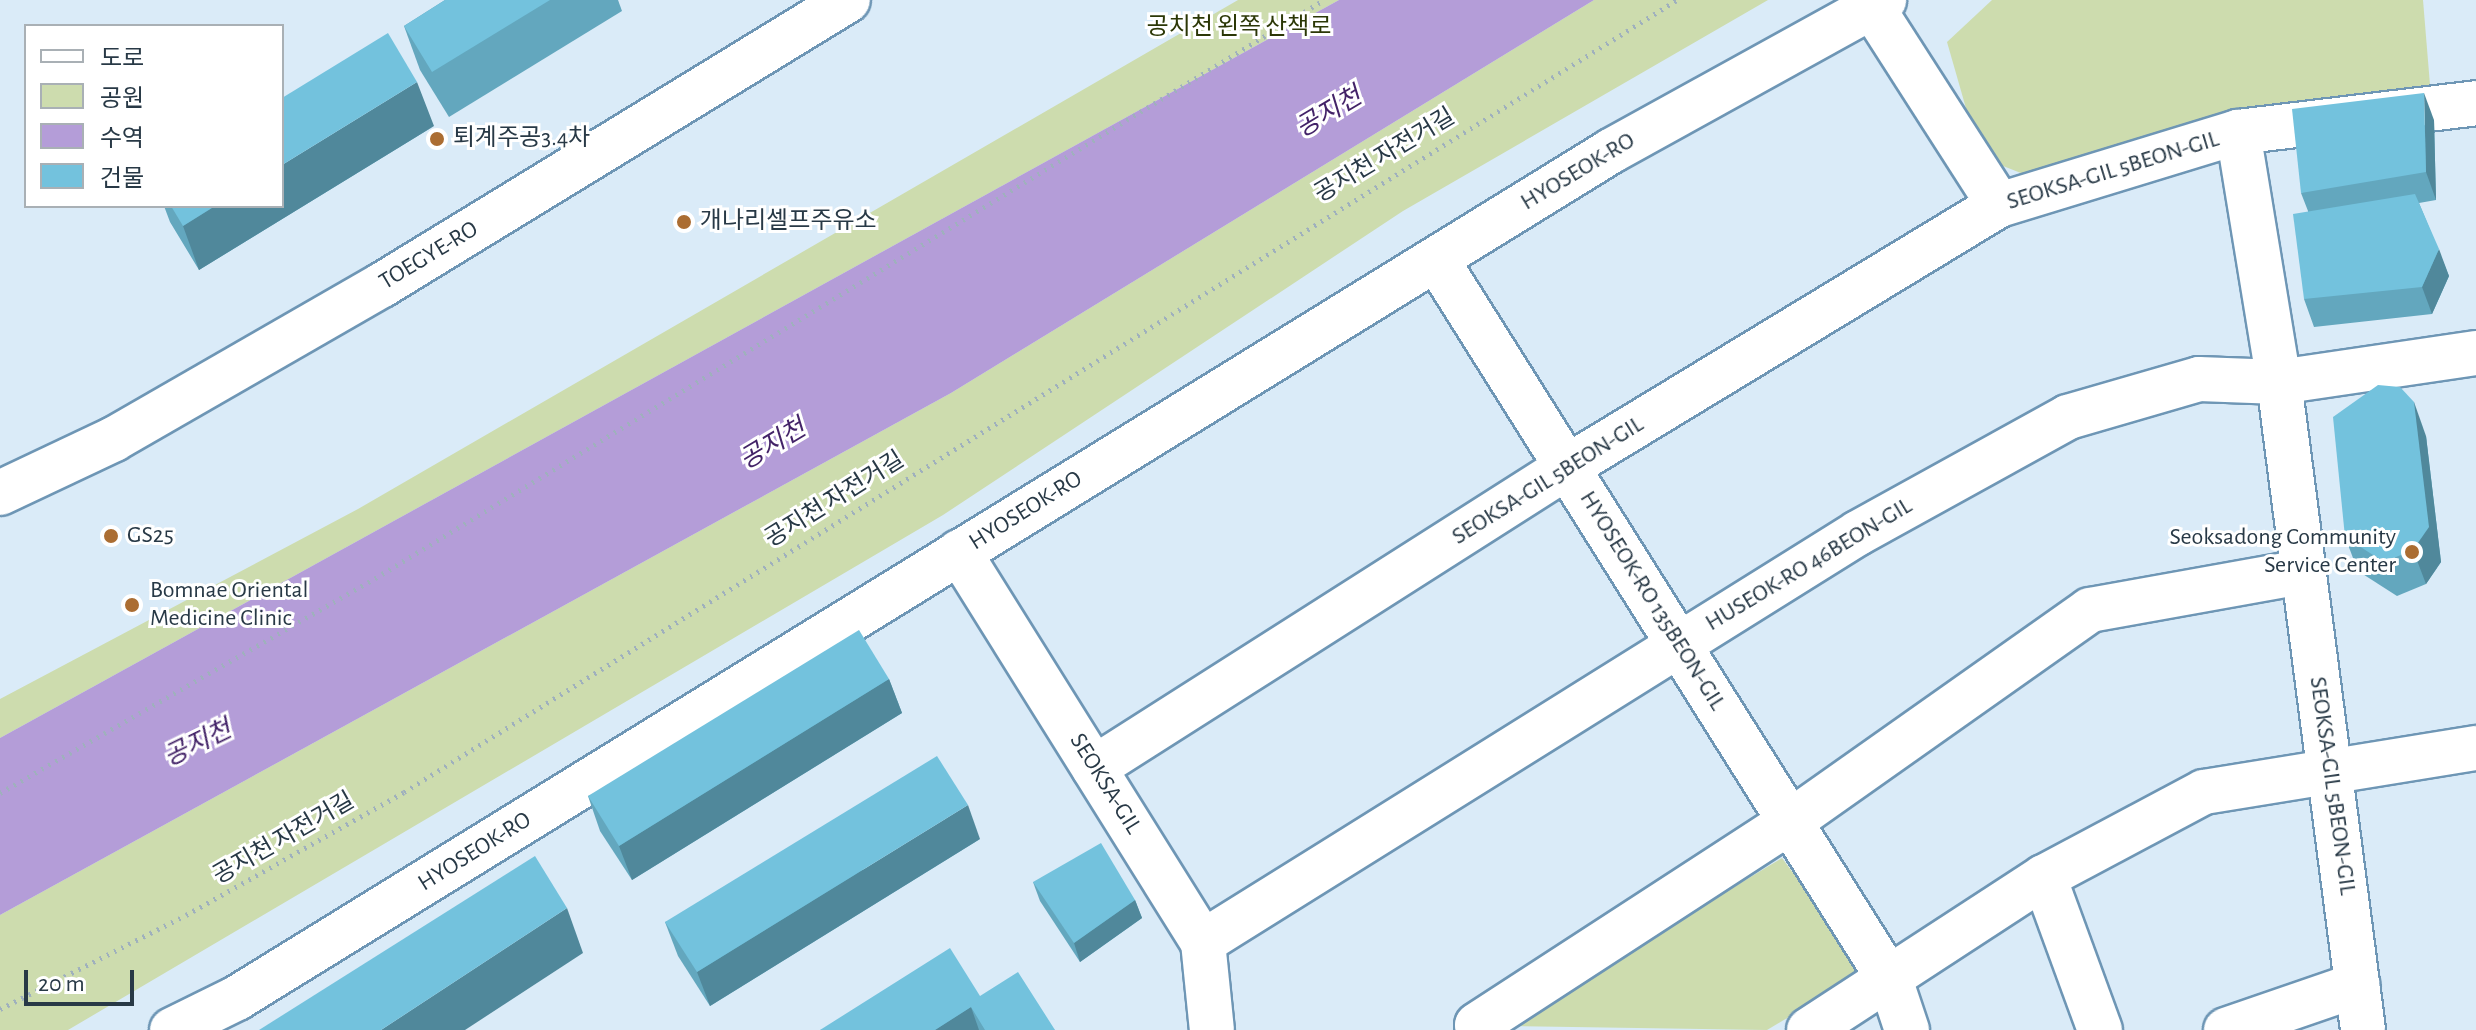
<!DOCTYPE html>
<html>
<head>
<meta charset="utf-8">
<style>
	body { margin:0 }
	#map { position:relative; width:2476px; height:1030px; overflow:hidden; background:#daebf8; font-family:"Alegreya Sans","Noto Sans KR",sans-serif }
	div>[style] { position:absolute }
	.green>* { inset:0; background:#cddcae }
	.water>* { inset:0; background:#b49dd8 }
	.path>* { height:5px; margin-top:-2.5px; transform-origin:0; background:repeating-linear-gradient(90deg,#9fb0bd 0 2px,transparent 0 8px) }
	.roads { filter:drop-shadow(2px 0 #6e96b5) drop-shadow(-2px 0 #6e96b5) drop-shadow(0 2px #6e96b5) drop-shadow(0 -2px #6e96b5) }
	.minor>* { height:44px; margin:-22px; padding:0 22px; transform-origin:22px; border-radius:22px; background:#fff }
	.wall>* { inset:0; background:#63a7be }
	.shaded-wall>* { inset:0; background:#50889b }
	.building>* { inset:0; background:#73c2dd }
	.dots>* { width:22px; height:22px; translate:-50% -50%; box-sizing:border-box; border:4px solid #fff; border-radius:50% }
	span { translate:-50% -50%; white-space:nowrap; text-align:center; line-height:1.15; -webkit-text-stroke:6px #fff; paint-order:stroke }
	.park-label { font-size:24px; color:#2b3706 }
	.poi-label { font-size:24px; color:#283946 }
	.left { translate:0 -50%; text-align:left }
	.right { translate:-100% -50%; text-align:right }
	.street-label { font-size:24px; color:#283946 }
	.water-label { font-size:26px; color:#432368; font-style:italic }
	.legend { position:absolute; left:24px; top:24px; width:260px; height:184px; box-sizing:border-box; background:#fff; border:2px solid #a9b0b5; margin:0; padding:10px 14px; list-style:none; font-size:24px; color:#283946 }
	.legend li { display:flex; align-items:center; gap:16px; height:40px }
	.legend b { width:40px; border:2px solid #a9b0b5 }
	.scale { position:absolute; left:24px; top:970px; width:110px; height:36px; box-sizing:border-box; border:4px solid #283946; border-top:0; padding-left:10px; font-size:24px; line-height:28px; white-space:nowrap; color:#283946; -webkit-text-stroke:6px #fff; paint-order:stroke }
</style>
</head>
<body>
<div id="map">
	<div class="green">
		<div style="clip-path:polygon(1238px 0,1339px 0,0 738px,0 699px,358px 509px)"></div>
		<div style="clip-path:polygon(1594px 0,1768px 0,1403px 211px,943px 515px,68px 1030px,0 1030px,0 915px,951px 393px)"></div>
		<div style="clip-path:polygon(1992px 0,2423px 0,2430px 85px,2026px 175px,1980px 157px,1947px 42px)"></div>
		<div style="clip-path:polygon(1782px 858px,1866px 971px,1767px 1030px,1503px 1026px)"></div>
	</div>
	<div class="water">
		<div style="clip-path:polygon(1339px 0,1594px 0,951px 393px,0 915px,0 738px)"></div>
	</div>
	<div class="path">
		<div style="left:0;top:793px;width:440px;rotate:-29.8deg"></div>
		<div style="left:382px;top:574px;width:1103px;rotate:-31.36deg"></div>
		<div style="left:0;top:1009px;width:208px;rotate:-26.8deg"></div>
		<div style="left:186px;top:915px;width:250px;rotate:-29.4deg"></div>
		<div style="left:404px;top:792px;width:1499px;rotate:-31.89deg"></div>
	</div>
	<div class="roads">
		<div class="minor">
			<div style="left:1872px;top:7px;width:235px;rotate:57.3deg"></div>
			<div style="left:2238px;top:132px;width:253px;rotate:80.7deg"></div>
			<div style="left:2279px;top:382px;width:653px;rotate:82.61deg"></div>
			<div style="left:1436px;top:259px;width:854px;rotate:57.82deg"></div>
			<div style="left:1891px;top:982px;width:51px;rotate:71.6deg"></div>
			<div style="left:0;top:493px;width:126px;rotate:-25.3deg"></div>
			<div style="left:114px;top:439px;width:309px;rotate:-29.9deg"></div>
			<div style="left:382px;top:285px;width:546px;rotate:-31.45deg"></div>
			<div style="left:959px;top:552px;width:460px;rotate:58deg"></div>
			<div style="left:1203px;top:942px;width:88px;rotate:84.2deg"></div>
			<div style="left:1094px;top:768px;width:561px;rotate:-32.47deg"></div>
			<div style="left:1567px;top:467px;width:505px;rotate:-31.24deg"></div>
			<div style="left:1999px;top:205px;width:250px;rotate:-17deg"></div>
			<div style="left:2238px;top:132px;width:240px;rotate:-6.9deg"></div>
			<div style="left:2044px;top:877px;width:163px;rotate:69.9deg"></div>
			<div style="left:1203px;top:942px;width:772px;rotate:-31.98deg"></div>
			<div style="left:1858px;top:533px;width:240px;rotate:-28.9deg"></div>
			<div style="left:2068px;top:417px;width:136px;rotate:-16.2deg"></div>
			<div style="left:2199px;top:379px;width:80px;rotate:2.1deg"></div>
			<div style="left:2279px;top:382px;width:199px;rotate:-8.4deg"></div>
			<div style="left:172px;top:1030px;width:72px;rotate:-26.2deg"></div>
			<div style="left:237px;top:998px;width:1614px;rotate:-31.65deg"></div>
			<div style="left:1611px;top:151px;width:312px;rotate:-28.9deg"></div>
			<div style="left:1481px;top:1030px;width:6px;rotate:-129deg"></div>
			<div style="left:1477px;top:1025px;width:374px;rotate:-33deg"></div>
			<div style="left:1791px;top:821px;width:366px;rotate:-35.2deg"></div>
			<div style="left:2090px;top:610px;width:215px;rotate:-10.2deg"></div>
			<div style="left:1809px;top:1030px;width:280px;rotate:-33.1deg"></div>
			<div style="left:2044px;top:877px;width:181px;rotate:-28deg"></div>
			<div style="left:2204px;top:792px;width:276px;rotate:-9.2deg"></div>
			<div style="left:2226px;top:1030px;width:139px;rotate:-19deg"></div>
		</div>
	</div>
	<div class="wall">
		<div style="clip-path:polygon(445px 0,618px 0,622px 11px,449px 117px,420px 70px,404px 26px)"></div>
		<div style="clip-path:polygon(2434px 120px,2436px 200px,2419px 203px,2449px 276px,2432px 314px,2314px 327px,2304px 299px,2308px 211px,2301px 193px)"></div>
		<div style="clip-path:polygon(434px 126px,199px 270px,170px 222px,164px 206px,282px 206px)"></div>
		<div style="clip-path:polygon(2426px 436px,2441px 562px,2426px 584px,2397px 596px,2358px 571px,2345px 537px)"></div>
		<div style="clip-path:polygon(889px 679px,902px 713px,632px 880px,600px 831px,588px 796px)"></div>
		<div style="clip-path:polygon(980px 839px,710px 1006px,678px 956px,665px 922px)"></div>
		<div style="clip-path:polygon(1033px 882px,1135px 900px,1142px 918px,1080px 962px,1040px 901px)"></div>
		<div style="clip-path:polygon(980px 996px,1055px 1030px,820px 1030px)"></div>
	</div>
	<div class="shaded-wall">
		<div style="clip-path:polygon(417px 82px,434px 126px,199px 270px,183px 226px,215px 206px,282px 206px,282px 165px)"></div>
		<div style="clip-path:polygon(2424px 93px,2434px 120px,2436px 200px,2426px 172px)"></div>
		<div style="clip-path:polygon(2439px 249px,2449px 276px,2432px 314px,2422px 287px)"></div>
		<div style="clip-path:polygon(2414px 402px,2426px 436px,2441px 562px,2426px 584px,2413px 550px)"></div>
		<div style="clip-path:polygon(889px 679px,902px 713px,632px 880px,619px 846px)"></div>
		<div style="clip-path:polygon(968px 805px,980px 839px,710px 1006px,697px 972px)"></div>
		<div style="clip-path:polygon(1135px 900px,1142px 918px,1080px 962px,1074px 943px)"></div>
		<div style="clip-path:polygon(567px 908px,583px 953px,465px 1030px,381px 1030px)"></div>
		<div style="clip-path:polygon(971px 1007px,979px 1030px,935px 1030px)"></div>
	</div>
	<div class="building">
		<div style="clip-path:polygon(445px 0,550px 0,432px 72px,404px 26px)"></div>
		<div style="clip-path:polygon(388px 33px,417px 82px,282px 165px,282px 98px)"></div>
		<div style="clip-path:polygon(2424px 93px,2426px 172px,2301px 193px,2292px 109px)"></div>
		<div style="clip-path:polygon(2415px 194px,2439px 249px,2422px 287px,2304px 299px,2293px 214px)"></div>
		<div style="clip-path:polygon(171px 206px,215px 206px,183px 226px)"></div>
		<div style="clip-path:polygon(2378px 385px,2400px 387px,2414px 402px,2429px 527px,2413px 550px,2384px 562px,2345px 537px,2333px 417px)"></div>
		<div style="clip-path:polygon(859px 630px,889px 679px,619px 846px,588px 796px)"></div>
		<div style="clip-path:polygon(937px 756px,968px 805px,697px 972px,665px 922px)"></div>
		<div style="clip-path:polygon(1101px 843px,1135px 900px,1074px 943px,1033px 882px)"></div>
		<div style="clip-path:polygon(535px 856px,567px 908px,381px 1030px,259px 1030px)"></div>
		<div style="clip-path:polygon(950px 948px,980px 996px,1018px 972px,1055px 1030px,985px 1030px,971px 1007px,935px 1030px,820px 1030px)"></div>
	</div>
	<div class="dots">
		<div style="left:437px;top:139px;background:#ab6d32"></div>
		<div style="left:684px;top:222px;background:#ab6d32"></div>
		<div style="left:111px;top:536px;background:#ab6d32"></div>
		<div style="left:2412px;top:552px;background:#ab6d32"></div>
		<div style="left:132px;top:605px;background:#ab6d32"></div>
	</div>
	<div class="park-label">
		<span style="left:1239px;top:28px">공치천 왼쪽 산책로</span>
	</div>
	<div class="poi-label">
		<span class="left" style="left:453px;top:139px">퇴계주공3.4차</span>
		<span class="left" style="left:700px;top:222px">개나리셀프주유소</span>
		<span class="left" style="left:127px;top:536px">GS25</span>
		<span class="right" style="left:2396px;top:552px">Seoksadong Community<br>Service Center</span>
		<span class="left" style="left:150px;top:605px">Bomnae Oriental<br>Medicine Clinic</span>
	</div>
	<div class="street-label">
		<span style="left:1385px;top:156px;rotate:-31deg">공지천 자전거길</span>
		<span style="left:2113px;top:171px;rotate:-17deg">SEOKSA-GIL 5BEON-GIL</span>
		<span style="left:1578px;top:172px;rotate:-31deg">HYOSEOK-RO</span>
		<span style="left:429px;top:256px;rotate:-31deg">TOEGYE-RO</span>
		<span style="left:1548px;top:481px;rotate:-32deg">SEOKSA-GIL 5BEON-GIL</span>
		<span style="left:835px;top:500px;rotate:-32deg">공지천 자전거길</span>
		<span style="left:1026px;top:511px;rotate:-32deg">HYOSEOK-RO</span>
		<span style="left:1809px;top:565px;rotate:-31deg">HUSEOK-RO 46BEON-GIL</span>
		<span style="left:1652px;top:601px;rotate:58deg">HYOSEOK-RO 135BEON-GIL</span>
		<span style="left:1105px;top:784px;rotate:58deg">SEOKSA-GIL</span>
		<span style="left:2332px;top:786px;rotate:82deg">SEOKSA-GIL 5BEON-GIL</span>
		<span style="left:284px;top:839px;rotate:-30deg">공지천 자전거길</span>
		<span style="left:475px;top:852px;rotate:-32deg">HYOSEOK-RO</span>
	</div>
	<div class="water-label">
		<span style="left:1329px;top:113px;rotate:-31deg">공지천</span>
		<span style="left:773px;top:445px;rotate:-31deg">공지천</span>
		<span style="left:198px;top:744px;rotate:-26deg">공지천</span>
	</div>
	<ul class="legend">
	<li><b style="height:10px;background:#fff"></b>도로</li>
	<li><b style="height:22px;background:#cddcae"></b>공원</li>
	<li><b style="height:22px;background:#b49dd8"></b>수역</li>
	<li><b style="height:22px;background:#73c2dd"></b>건물</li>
	</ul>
	<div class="scale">20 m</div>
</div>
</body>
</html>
